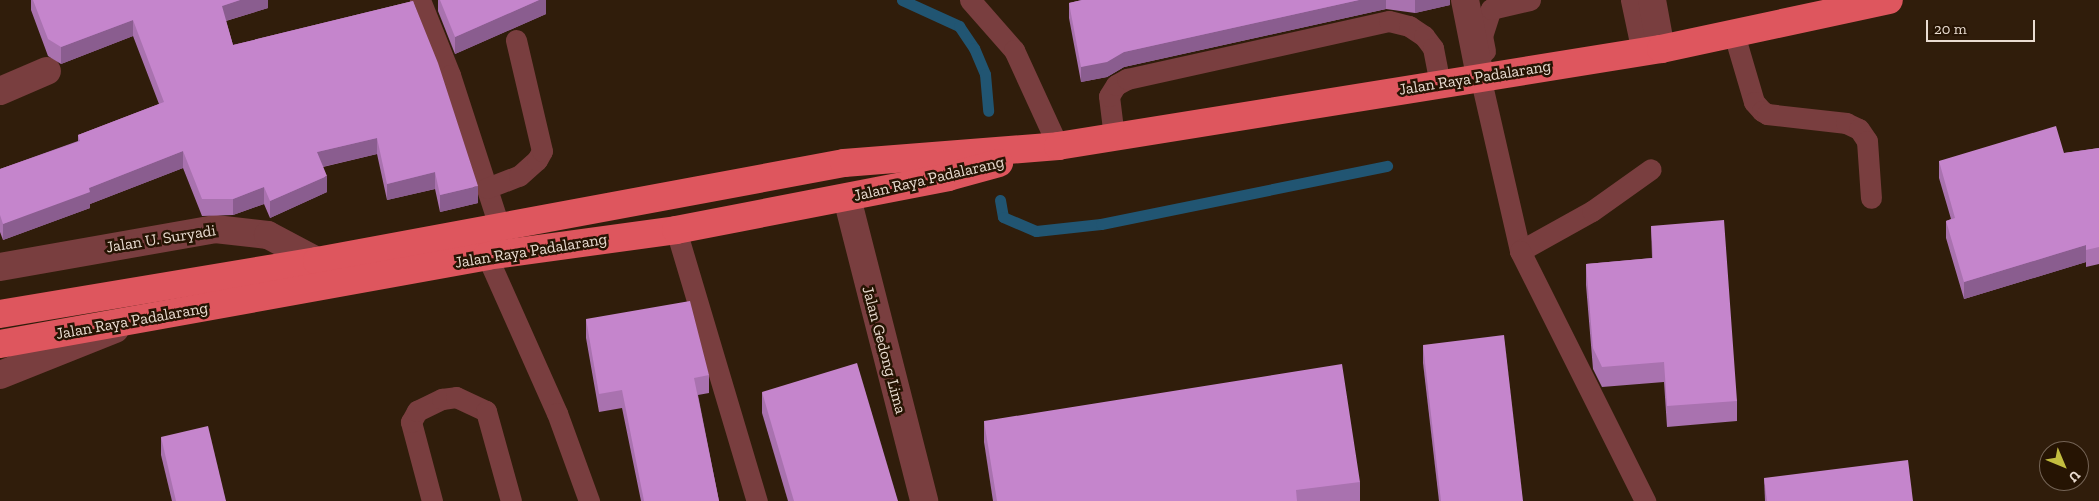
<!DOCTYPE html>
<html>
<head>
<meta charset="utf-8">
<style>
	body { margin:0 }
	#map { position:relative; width:2099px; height:501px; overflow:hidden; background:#301d0b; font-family:"Zilla Slab",serif }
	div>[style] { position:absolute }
	.stream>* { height:11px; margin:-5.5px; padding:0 5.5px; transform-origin:5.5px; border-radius:5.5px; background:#215572 }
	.service>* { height:21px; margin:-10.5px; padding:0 10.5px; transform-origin:10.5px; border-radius:10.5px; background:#793e3f }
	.minor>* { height:28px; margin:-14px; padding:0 14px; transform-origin:14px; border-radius:14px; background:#793e3f }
	.tertiary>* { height:28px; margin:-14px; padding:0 14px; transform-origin:14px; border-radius:14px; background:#793e3f }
	.trunk>* { height:28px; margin:-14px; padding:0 14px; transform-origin:14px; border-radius:14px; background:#de565e }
	.wall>* { inset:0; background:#a972af }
	.shaded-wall>* { inset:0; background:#8a5d8f }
	.building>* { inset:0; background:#c585cc }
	span { translate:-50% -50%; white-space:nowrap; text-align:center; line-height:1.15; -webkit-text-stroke:5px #261403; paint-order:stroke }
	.street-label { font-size:16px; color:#eaddd2 }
	.north { position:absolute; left:2039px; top:441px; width:50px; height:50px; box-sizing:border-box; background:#261403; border:1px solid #746456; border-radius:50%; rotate:135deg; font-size:14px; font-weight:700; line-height:20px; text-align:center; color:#eaddd2 }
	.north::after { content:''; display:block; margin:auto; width:18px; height:22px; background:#c3bd3f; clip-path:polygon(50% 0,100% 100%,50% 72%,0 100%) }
	.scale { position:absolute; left:1926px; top:20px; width:109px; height:22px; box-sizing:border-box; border:2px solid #eaddd2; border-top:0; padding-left:6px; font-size:15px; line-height:18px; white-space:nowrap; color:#eaddd2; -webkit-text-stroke:4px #261403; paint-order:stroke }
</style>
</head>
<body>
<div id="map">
	<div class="stream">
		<div style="left:902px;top:0;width:63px;rotate:24.5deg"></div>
		<div style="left:959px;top:26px;width:27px;rotate:56deg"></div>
		<div style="left:974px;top:48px;width:28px;rotate:67deg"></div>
		<div style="left:985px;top:74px;width:37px;rotate:85deg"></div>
		<div style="left:1000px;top:200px;width:17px;rotate:80deg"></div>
		<div style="left:1003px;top:217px;width:36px;rotate:23deg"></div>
		<div style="left:1036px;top:231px;width:65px;rotate:-6.1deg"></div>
		<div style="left:1101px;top:224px;width:292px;rotate:-11.5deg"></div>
	</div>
	<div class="service">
		<div style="left:420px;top:0;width:81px;rotate:68.2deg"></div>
		<div style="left:450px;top:75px;width:159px;rotate:72deg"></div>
		<div style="left:970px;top:0;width:67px;rotate:48.7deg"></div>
		<div style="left:1014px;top:50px;width:106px;rotate:65.4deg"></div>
		<div style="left:1631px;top:0;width:53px;rotate:78.1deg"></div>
		<div style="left:1734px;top:34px;width:71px;rotate:73.6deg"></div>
		<div style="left:1754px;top:102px;width:12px;rotate:48deg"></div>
		<div style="left:1762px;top:111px;width:6px;rotate:31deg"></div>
		<div style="left:1767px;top:114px;width:80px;rotate:6.5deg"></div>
		<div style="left:1846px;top:123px;width:14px;rotate:25deg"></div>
		<div style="left:1859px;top:129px;width:14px;rotate:56deg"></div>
		<div style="left:1867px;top:141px;width:57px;rotate:86deg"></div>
		<div style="left:1485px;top:51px;width:15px;rotate:-101deg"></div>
		<div style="left:1482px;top:36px;width:28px;rotate:-72deg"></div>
		<div style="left:1491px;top:9px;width:40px;rotate:-13deg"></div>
		<div style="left:1480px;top:76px;width:180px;rotate:77.1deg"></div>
		<div style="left:1520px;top:251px;width:82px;rotate:-29.1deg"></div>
		<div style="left:1592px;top:211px;width:72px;rotate:-35.4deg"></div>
		<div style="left:1114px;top:137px;width:41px;rotate:-97deg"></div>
		<div style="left:1109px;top:96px;width:13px;rotate:-58deg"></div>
		<div style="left:1116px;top:85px;width:13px;rotate:-29deg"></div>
		<div style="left:1127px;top:79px;width:268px;rotate:-12.5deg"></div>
		<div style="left:1389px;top:21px;width:21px;rotate:14deg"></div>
		<div style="left:1409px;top:26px;width:18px;rotate:34deg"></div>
		<div style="left:1424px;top:36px;width:15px;rotate:53deg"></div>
		<div style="left:1433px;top:48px;width:36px;rotate:79deg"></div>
		<div style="left:487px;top:188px;width:34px;rotate:-21deg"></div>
		<div style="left:519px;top:176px;width:24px;rotate:-42deg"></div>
		<div style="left:537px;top:160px;width:10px;rotate:-61deg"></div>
		<div style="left:542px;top:151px;width:114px;rotate:-103.2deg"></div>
		<div style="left:676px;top:230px;width:283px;rotate:73.4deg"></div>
		<div style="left:1520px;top:251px;width:280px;rotate:63.4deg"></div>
		<div style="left:487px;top:256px;width:172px;rotate:66deg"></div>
		<div style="left:557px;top:413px;width:94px;rotate:70deg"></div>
		<div style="left:432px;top:501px;width:82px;rotate:-104.9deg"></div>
		<div style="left:411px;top:422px;width:13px;rotate:-61deg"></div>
		<div style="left:417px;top:411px;width:28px;rotate:-26deg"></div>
		<div style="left:442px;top:399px;width:14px;rotate:-8deg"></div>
		<div style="left:456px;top:397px;width:33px;rotate:25deg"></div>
		<div style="left:486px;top:411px;width:93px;rotate:74.5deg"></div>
	</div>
	<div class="minor">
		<div style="left:1465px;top:0;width:77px;rotate:78.8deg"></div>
		<div style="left:1652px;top:0;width:50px;rotate:79.6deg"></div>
		<div style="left:0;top:91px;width:51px;rotate:-23.1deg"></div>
		<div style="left:0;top:267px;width:218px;rotate:-10deg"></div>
		<div style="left:215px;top:229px;width:53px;rotate:6.5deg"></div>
		<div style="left:268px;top:235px;width:55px;rotate:28deg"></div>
		<div style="left:0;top:375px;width:124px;rotate:-21.8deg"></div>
	</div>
	<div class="tertiary">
		<div style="left:847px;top:198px;width:313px;rotate:75.7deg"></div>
	</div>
	<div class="trunk">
		<div style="left:0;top:314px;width:321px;rotate:-9.5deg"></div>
		<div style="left:317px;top:261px;width:536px;rotate:-10.53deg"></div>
		<div style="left:844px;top:163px;width:215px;rotate:-4.5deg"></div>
		<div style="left:1058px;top:146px;width:611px;rotate:-9.14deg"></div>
		<div style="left:1661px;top:49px;width:233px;rotate:-12.1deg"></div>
		<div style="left:0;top:344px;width:495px;rotate:-10.2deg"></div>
		<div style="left:487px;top:256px;width:191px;rotate:-7.8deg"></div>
		<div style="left:676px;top:230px;width:277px;rotate:-11deg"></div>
		<div style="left:948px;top:177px;width:53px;rotate:-15.4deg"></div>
	</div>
	<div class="wall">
		<div style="clip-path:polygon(31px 0,268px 0,268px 8px,226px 21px,233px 45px,413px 1px,478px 203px,440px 212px,435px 189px,387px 200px,377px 154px,323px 167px,327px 192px,270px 218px,264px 204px,233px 215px,202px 216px,183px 168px,90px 204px,90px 208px,3px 240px,0 232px,0 169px,78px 141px,78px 135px,159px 104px,133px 36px,61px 64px,48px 56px,31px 10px)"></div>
		<div style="clip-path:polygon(438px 0,546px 0,546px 14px,455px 54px,438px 11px)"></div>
		<div style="clip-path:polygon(1082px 0,1450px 0,1450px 5px,1415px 13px,1386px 9px,1124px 67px,1107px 77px,1081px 82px,1069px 18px,1069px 3px)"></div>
		<div style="clip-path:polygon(2099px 148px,2099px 264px,2086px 267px,2086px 262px,1964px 299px,1946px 238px,1946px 221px,1951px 219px,1939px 178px,1939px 161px,2064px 153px)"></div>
		<div style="clip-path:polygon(1651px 226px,1737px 401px,1737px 421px,1667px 427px,1664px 382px,1602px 387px,1593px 369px,1586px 285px,1586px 264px,1652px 258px)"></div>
		<div style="clip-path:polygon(586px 319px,709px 375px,709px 393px,698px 395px,719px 501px,641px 501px,622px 408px,599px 412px,586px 338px)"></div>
		<div style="clip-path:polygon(1423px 345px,1523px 501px,1439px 501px,1423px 363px)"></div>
		<div style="clip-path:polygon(762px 392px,898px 501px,788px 501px,762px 413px)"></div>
		<div style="clip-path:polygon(984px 421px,1360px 482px,1360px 501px,993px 501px,984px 442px)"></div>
		<div style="clip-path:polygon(161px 437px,226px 501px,172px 501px,161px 455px)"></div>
		<div style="clip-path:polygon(1764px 478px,1913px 501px,1765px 501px)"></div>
	</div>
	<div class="shaded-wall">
		<div style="clip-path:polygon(240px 0,268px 0,268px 8px,222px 22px,222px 6px)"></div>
		<div style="clip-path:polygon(539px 0,546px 0,546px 14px,455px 54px,455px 37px)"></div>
		<div style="clip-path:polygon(1359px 0,1386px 0,1386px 9px,1124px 67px,1107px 77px,1081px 82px,1081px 67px,1124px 52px)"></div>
		<div style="clip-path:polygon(1415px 0,1450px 0,1450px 5px,1415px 13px)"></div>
		<div style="clip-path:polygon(133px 20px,133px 36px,61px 64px,61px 47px)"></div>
		<div style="clip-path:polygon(377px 138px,377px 154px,317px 168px,317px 152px)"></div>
		<div style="clip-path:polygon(183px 151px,183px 168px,90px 204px,90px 208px,3px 240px,3px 224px,89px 188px)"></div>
		<div style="clip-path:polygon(435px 172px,435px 189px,387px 200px,387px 184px)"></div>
		<div style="clip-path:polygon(327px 176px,327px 192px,270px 218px,270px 201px)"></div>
		<div style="clip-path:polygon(478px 186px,478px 203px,440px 212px,440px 195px)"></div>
		<div style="clip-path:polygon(264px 187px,264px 204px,233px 215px,233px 199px)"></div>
		<div style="clip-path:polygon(2086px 245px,2086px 262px,1964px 299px,1964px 282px)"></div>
	</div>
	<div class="building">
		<div style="clip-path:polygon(33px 0,240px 0,222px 6px,233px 45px,413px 1px,438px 63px,478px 186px,440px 195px,435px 172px,387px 184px,377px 138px,317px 152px,327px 176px,270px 201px,264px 187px,233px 199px,202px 199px,183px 151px,89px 188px,90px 192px,3px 224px,0 215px,0 169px,80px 141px,78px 135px,164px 102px,133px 20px,61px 47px,48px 39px)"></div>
		<div style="clip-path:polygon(440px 0,539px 0,455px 37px)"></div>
		<div style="clip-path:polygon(1082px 0,1359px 0,1124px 52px,1107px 62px,1081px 67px,1069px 3px)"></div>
		<div style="clip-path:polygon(2056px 126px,2064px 153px,2099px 148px,2099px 247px,2086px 250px,2086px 245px,1964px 282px,1946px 221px,1955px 218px,1939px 161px)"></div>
		<div style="clip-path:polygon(1724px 220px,1737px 401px,1667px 406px,1664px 362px,1602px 367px,1593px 348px,1586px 264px,1653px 258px,1651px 226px)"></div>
		<div style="clip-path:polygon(690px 301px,709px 375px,694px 378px,719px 501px,644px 501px,622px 390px,599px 394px,586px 319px)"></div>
		<div style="clip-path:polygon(1504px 335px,1523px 501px,1441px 501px,1423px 345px)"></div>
		<div style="clip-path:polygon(857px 363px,898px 501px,794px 501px,762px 392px)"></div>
		<div style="clip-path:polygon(1342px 364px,1360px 482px,1296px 490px,1297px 501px,997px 501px,984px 421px)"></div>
		<div style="clip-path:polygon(208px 426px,226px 501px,176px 501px,161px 437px)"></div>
		<div style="clip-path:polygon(1908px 460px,1913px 501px,1767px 501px,1764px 478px)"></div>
	</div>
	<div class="street-label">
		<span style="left:1475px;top:78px;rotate:-9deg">Jalan Raya Padalarang</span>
		<span style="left:929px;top:179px;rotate:-13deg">Jalan Raya Padalarang</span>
		<span style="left:161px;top:239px;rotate:-9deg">Jalan U. Suryadi</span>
		<span style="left:531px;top:251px;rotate:-9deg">Jalan Raya Padalarang</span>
		<span style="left:132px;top:321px;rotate:-10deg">Jalan Raya Padalarang</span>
		<span style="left:884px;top:350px;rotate:75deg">Jalan Gedong Lima</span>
	</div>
	<div class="north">U</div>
	<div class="scale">20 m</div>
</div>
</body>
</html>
